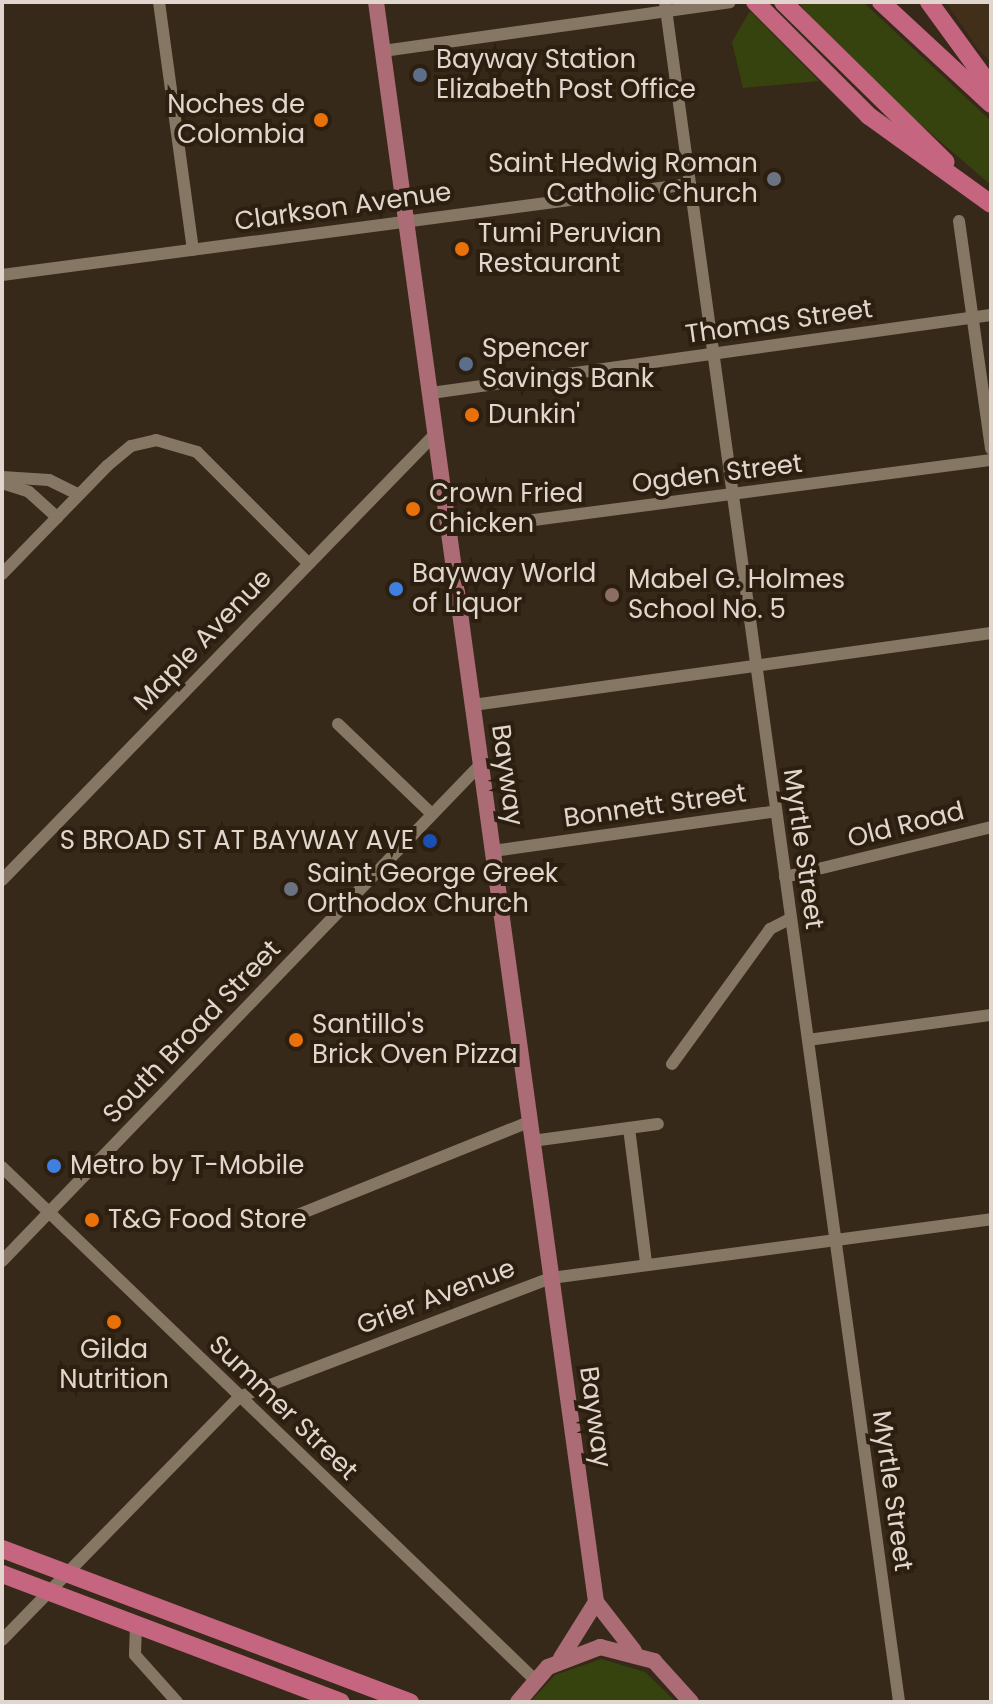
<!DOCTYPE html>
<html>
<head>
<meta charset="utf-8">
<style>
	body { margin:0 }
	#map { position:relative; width:993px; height:1704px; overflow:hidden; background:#372919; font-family:Poppins,sans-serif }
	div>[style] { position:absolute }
	.built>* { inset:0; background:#422f1a }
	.green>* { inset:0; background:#37430f }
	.minor>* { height:12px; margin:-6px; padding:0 6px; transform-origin:6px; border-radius:6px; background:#867664 }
	.major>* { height:16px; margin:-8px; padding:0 8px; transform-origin:8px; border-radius:8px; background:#ac6c75 }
	.highway>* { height:18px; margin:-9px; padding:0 9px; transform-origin:9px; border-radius:9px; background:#c66580 }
	.dots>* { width:22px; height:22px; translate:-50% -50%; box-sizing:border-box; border:4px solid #2d1f10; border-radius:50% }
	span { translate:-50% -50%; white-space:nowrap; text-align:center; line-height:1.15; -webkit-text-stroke:8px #2d1f10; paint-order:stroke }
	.poi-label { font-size:26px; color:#e0d6cd }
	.left { translate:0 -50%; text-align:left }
	.right { translate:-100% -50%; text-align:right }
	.street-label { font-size:26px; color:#e0d6cd }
	.frame { position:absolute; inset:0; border:4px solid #e0d6cd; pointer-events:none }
</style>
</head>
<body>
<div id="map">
	<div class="built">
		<div style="clip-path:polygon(946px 2px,991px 2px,991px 62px,979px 50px)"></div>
	</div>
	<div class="green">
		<div style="clip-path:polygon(798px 2px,863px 2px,991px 121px,991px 185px,850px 64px)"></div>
		<div style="clip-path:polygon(750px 11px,819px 81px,743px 88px,732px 42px)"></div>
		<div style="clip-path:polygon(601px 1659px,645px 1672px,676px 1702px,530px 1702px,555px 1675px)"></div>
	</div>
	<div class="minor">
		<div style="left:159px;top:2px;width:250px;rotate:82.2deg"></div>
		<div style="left:665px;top:2px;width:1716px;rotate:82.16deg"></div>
		<div style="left:383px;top:51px;width:350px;rotate:-8deg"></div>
		<div style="left:959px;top:221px;width:230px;rotate:82deg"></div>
		<div style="left:2px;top:275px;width:694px;rotate:-7.53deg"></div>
		<div style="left:431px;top:393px;width:565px;rotate:-7.93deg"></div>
		<div style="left:2px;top:477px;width:47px;rotate:3.7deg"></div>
		<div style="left:49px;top:480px;width:32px;rotate:26deg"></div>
		<div style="left:2px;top:483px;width:28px;rotate:18deg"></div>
		<div style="left:29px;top:492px;width:38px;rotate:42deg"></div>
		<div style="left:450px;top:531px;width:546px;rotate:-7.48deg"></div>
		<div style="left:2px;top:574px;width:151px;rotate:-45.8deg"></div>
		<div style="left:107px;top:466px;width:31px;rotate:-40deg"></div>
		<div style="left:131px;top:446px;width:26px;rotate:-13deg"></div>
		<div style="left:156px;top:440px;width:43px;rotate:16.3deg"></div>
		<div style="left:197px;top:452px;width:157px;rotate:45deg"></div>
		<div style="left:473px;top:705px;width:523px;rotate:-7.91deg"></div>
		<div style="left:338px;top:724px;width:130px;rotate:43.8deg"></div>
		<div style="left:493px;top:851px;width:286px;rotate:-8deg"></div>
		<div style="left:785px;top:877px;width:212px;rotate:-13.6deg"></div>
		<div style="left:2px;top:880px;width:624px;rotate:-45.84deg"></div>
		<div style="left:808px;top:1040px;width:185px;rotate:-7.8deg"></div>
		<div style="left:672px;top:1064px;width:167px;rotate:-54deg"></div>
		<div style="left:770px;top:929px;width:22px;rotate:-27deg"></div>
		<div style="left:629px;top:1128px;width:136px;rotate:82.8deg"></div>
		<div style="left:532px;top:1141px;width:127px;rotate:-7.7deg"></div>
		<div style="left:2px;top:1167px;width:738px;rotate:43.9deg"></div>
		<div style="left:295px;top:1216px;width:252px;rotate:-21.9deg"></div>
		<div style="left:2px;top:1261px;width:690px;rotate:-46.06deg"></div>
		<div style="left:136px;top:1625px;width:30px;rotate:92deg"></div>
		<div style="left:135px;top:1655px;width:63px;rotate:48.2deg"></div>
		<div style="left:2px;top:1640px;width:339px;rotate:-45.7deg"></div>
		<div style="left:239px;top:1397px;width:334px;rotate:-20.9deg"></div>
		<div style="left:551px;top:1278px;width:444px;rotate:-7.6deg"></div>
	</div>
	<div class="major">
		<div style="left:376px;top:2px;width:1615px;rotate:82.17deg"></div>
		<div style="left:596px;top:1602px;width:62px;rotate:52.2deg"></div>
		<div style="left:561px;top:1658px;width:66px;rotate:-58deg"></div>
		<div style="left:518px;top:1702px;width:46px;rotate:-49.4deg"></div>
		<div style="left:548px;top:1667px;width:56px;rotate:-21deg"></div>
		<div style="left:600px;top:1647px;width:56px;rotate:14.5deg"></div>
		<div style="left:654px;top:1661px;width:55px;rotate:47.9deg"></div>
	</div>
	<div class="highway">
		<div style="left:755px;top:2px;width:161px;rotate:45deg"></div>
		<div style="left:869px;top:116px;width:150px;rotate:35.8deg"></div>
		<div style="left:783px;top:2px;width:228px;rotate:44.5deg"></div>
		<div style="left:881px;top:2px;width:150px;rotate:42.8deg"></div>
		<div style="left:929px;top:2px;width:105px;rotate:53.9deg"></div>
		<div style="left:2px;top:1549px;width:436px;rotate:20.6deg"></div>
		<div style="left:2px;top:1574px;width:362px;rotate:20.7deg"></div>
	</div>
	<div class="dots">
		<div style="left:420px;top:75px;background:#5c6f8a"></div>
		<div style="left:321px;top:120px;background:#e8710a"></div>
		<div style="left:774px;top:179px;background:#6b7280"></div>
		<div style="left:462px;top:249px;background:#e8710a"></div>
		<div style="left:466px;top:364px;background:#5c6f8a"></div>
		<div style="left:472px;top:415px;background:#e8710a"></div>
		<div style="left:413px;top:509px;background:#e8710a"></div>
		<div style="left:396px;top:589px;background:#3f7fe0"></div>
		<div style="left:612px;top:595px;background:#8d6e63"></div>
		<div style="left:430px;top:841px;background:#1a4fb4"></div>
		<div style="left:291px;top:889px;background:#6b7280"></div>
		<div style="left:296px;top:1040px;background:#e8710a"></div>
		<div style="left:54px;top:1166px;background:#3f7fe0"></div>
		<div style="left:92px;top:1220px;background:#e8710a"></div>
		<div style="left:114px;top:1322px;background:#e8710a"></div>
	</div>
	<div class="poi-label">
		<span class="left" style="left:436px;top:75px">Bayway Station<br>Elizabeth Post Office</span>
		<span class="right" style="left:305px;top:120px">Noches de<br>Colombia</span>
		<span class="right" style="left:758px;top:179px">Saint Hedwig Roman<br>Catholic Church</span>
		<span class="left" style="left:478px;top:249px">Tumi Peruvian<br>Restaurant</span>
		<span class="left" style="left:482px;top:364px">Spencer<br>Savings Bank</span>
		<span class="left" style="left:488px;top:415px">Dunkin'</span>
		<span class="left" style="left:429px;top:509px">Crown Fried<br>Chicken</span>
		<span class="left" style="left:412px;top:589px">Bayway World<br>of Liquor</span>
		<span class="left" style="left:628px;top:595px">Mabel G. Holmes<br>School No. 5</span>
		<span class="right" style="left:414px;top:841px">S BROAD ST AT BAYWAY AVE</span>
		<span class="left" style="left:307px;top:889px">Saint George Greek<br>Orthodox Church</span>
		<span class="left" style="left:312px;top:1040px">Santillo's<br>Brick Oven Pizza</span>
		<span class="left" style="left:70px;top:1166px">Metro by T-Mobile</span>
		<span class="left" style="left:108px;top:1220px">T&amp;G Food Store</span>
		<span style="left:114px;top:1365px">Gilda<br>Nutrition</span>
	</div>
	<div class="street-label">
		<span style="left:343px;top:207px;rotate:-8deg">Clarkson Avenue</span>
		<span style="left:779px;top:322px;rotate:-8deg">Thomas Street</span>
		<span style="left:717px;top:474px;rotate:-7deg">Ogden Street</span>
		<span style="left:203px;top:640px;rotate:-46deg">Maple Avenue</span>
		<span style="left:507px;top:775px;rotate:82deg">Bayway</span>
		<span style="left:655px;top:806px;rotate:-8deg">Bonnett Street</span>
		<span style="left:906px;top:825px;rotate:-14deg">Old Road</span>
		<span style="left:803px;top:849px;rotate:82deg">Myrtle Street</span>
		<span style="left:192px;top:1032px;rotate:-46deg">South Broad Street</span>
		<span style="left:436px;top:1297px;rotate:-21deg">Grier Avenue</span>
		<span style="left:283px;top:1408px;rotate:44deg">Summer Street</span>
		<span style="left:595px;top:1417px;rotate:82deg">Bayway</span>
		<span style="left:892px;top:1491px;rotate:82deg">Myrtle Street</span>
	</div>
	<div class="frame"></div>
</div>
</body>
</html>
